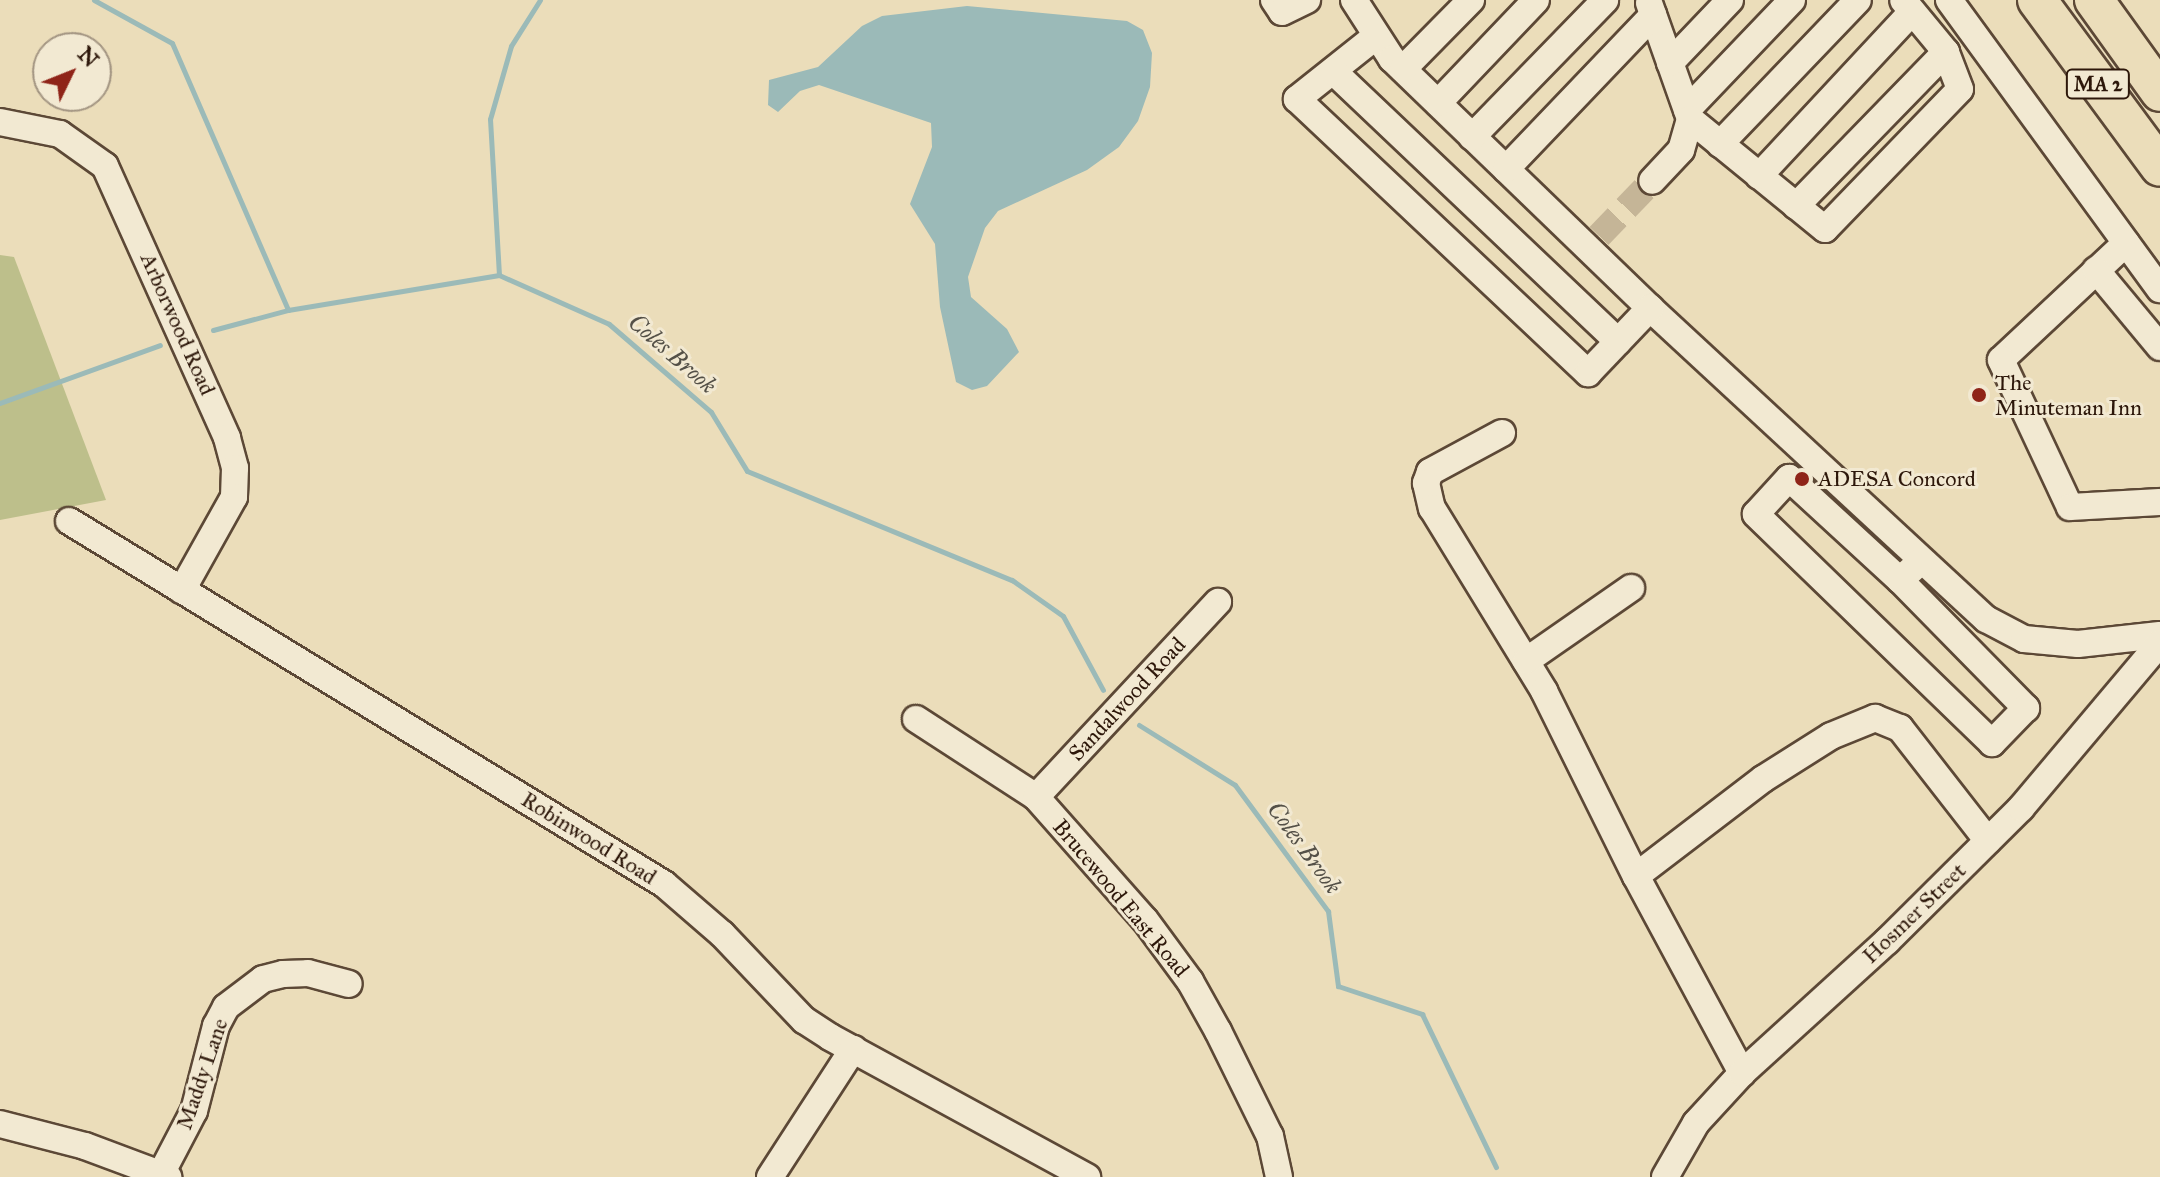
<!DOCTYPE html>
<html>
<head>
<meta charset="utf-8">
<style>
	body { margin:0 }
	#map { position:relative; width:2160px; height:1177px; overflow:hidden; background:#ebddba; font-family:"IM FELL Great Primer",serif }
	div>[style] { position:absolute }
	.green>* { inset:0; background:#bdbf8b }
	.water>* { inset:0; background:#9bbab8 }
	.stream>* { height:5px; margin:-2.5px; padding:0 2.5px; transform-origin:2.5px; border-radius:2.5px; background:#9bbab8 }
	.minor-tunnel>* { height:26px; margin-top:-13px; transform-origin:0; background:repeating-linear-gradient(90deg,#c5b597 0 26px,transparent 0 39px) }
	.roads { filter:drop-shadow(2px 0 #5c4836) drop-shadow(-2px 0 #5c4836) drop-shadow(0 2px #5c4836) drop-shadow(0 -2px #5c4836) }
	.minor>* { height:26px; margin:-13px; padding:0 13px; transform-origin:13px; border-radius:13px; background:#f2e9d2 }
	.highway>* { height:38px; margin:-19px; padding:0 19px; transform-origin:19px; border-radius:19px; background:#ebddba }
	.dots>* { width:22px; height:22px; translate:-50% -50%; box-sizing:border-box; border:4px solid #f2e9d2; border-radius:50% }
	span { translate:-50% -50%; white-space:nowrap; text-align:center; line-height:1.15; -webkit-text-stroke:6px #f2e9d2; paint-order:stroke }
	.shield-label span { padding:2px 6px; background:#f2e9d2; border:2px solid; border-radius:6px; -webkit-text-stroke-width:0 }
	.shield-label { font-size:20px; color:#2d170a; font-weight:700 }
	.street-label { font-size:22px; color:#2d170a }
	.poi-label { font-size:22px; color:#2d170a }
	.left { translate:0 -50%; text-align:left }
	.water-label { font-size:24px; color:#545047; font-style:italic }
	.north { position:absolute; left:32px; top:32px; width:80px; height:80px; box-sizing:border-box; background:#f2e9d2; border:2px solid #a39582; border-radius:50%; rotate:47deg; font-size:22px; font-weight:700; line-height:32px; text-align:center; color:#2d170a }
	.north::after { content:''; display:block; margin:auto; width:28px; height:36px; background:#8f2418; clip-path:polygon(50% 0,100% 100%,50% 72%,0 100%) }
</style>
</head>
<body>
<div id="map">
	<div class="green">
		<div style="clip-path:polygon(0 255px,14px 257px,106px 500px,0 520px)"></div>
	</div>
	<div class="water">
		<div style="clip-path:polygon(967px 6px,1127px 21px,1143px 30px,1152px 53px,1150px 87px,1138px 121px,1119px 147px,1087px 170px,998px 211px,985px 228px,968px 277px,971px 297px,1007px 329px,1019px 352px,987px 386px,972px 390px,956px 382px,940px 307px,935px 244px,910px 204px,932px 147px,931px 123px,819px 85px,800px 91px,778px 112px,768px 105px,769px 80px,818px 67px,862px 26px,882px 16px)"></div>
	</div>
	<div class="stream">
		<div style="left:94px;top:0;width:89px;rotate:28.9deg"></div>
		<div style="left:172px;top:43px;width:291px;rotate:66.5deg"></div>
		<div style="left:540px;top:0;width:54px;rotate:122.2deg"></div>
		<div style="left:511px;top:46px;width:76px;rotate:106deg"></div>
		<div style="left:490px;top:119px;width:156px;rotate:86.7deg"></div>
		<div style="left:499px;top:275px;width:120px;rotate:24deg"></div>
		<div style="left:609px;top:324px;width:135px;rotate:40.8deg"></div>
		<div style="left:711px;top:412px;width:69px;rotate:58.6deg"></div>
		<div style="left:747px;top:471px;width:287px;rotate:22.4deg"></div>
		<div style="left:1012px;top:580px;width:62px;rotate:35.2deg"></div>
		<div style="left:1063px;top:616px;width:84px;rotate:61.6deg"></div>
		<div style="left:213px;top:330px;width:78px;rotate:-14.9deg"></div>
		<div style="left:288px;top:310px;width:214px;rotate:-9.4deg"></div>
		<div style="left:0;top:403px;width:170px;rotate:-19.9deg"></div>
		<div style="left:1139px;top:725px;width:113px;rotate:32deg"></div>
		<div style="left:1235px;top:785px;width:157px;rotate:53.6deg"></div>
		<div style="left:1328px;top:911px;width:76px;rotate:82.4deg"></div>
		<div style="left:1338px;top:986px;width:89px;rotate:18.4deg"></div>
		<div style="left:1422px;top:1014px;width:170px;rotate:64.2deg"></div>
	</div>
	<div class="minor-tunnel">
		<div style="left:1599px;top:236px;width:76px;rotate:-46.1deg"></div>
	</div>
	<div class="roads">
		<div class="minor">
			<div style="left:1274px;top:0;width:14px;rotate:56deg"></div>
			<div style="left:1282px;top:12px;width:28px;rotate:-26deg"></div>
			<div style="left:1354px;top:0;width:70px;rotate:57.2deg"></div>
			<div style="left:1392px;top:59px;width:359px;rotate:44deg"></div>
			<div style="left:1650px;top:308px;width:458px;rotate:42.8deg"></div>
			<div style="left:1986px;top:619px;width:43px;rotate:27.8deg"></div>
			<div style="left:2024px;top:639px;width:54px;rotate:5.3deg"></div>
			<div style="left:2078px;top:644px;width:82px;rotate:-6.3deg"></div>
			<div style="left:1949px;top:0;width:358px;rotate:53.9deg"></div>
			<div style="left:1649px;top:3px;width:123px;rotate:70.5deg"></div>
			<div style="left:1690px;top:119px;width:32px;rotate:106deg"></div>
			<div style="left:1681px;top:150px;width:42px;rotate:133.1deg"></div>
			<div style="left:1375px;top:37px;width:100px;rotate:141.5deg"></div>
			<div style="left:1297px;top:99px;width:400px;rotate:43.3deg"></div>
			<div style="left:1588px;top:373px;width:90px;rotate:-46.4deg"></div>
			<div style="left:1670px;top:63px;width:87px;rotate:-46.4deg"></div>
			<div style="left:1403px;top:69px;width:97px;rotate:-45.4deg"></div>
			<div style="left:1333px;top:71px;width:393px;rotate:43.5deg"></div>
			<div style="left:1438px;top:103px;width:142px;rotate:-46.4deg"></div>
			<div style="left:1687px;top:110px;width:152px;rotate:-46.3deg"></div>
			<div style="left:1690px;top:119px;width:174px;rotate:39.2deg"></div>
			<div style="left:1825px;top:229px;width:194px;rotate:-46deg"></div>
			<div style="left:1960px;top:89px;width:40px;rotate:-111deg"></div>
			<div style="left:1946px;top:52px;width:67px;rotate:-129.6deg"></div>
			<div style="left:0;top:122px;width:61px;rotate:11.3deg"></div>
			<div style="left:60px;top:134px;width:55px;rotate:35.4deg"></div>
			<div style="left:105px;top:166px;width:298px;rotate:65.8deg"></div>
			<div style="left:227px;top:438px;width:31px;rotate:75deg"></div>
			<div style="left:235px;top:468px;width:29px;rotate:92deg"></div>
			<div style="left:234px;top:497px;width:107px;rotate:119.2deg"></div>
			<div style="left:1472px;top:137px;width:191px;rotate:-45.8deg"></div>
			<div style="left:1720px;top:144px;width:199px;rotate:-46.2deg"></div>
			<div style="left:1506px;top:169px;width:213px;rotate:-46.3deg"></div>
			<div style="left:1759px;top:176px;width:224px;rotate:-47deg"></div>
			<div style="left:1796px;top:206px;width:215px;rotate:-45.8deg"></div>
			<div style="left:2126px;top:243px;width:171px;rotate:136.9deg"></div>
			<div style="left:2001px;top:360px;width:162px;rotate:64.9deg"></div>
			<div style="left:2070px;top:507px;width:90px;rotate:-3.2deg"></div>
			<div style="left:2096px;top:270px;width:100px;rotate:50.3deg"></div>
			<div style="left:1502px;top:433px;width:82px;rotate:151.6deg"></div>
			<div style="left:1430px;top:472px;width:12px;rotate:110deg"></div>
			<div style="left:1426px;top:483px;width:26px;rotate:77deg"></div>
			<div style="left:1432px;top:508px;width:215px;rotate:58.5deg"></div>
			<div style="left:1544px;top:691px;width:207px;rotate:63.6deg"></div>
			<div style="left:1636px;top:876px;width:160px;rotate:-37.4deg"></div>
			<div style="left:1763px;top:779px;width:80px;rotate:-32.3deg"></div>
			<div style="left:1831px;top:736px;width:48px;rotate:-22.2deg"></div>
			<div style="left:1875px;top:718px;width:27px;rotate:22deg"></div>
			<div style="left:1900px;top:728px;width:143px;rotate:52.1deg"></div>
			<div style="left:69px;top:521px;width:697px;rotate:31.39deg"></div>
			<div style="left:664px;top:884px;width:77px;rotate:40.8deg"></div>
			<div style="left:722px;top:934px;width:119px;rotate:46.4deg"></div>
			<div style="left:804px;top:1020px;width:31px;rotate:33deg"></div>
			<div style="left:830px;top:1037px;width:293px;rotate:28.6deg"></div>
			<div style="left:1900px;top:580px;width:180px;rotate:45.5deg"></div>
			<div style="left:2026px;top:708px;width:49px;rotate:134.2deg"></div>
			<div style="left:1992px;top:743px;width:329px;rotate:-135.9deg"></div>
			<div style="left:1756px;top:514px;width:49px;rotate:-47.5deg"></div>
			<div style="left:1789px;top:478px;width:151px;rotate:42.6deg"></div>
			<div style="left:1900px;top:580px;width:28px;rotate:-42deg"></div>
			<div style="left:1526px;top:661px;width:128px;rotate:-34.8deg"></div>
			<div style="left:916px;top:719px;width:143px;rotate:33deg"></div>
			<div style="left:1036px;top:797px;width:164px;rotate:48.5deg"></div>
			<div style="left:1145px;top:920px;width:76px;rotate:53.6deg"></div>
			<div style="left:1190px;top:981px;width:57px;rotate:60.8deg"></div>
			<div style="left:1218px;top:1031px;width:117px;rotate:63.7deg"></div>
			<div style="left:1270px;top:1136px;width:42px;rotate:77.6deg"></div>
			<div style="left:1036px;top:797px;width:267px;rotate:-47deg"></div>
			<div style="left:1636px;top:876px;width:224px;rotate:61.7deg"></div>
			<div style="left:0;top:1124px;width:88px;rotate:14.5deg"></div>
			<div style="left:85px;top:1146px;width:89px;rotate:20.5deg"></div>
			<div style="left:161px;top:1174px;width:71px;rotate:-62.4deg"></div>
			<div style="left:194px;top:1111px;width:88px;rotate:-75.5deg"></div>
			<div style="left:216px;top:1026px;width:21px;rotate:-62deg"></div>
			<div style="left:226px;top:1007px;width:46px;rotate:-37.1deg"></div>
			<div style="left:263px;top:979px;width:21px;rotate:-14deg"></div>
			<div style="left:283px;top:974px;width:25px;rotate:-2deg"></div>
			<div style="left:308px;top:973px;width:42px;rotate:15deg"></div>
			<div style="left:770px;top:1177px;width:153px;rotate:-57deg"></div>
			<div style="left:1665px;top:1177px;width:62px;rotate:-60.1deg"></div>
			<div style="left:1696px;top:1123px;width:68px;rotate:-47.4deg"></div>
			<div style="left:1742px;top:1073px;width:196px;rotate:-42.3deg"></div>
			<div style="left:1887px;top:941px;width:189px;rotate:-44.8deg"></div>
			<div style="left:2021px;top:808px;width:216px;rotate:-49.9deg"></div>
		</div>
		<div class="highway">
			<div style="left:2037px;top:0;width:207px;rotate:53.6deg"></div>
			<div style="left:2094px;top:0;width:113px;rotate:54.3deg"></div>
		</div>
	</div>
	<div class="dots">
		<div style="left:1979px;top:395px;background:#8f2418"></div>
		<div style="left:1802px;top:479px;background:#8f2418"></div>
	</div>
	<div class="shield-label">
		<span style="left:2098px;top:84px">MA 2</span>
	</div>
	<div class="street-label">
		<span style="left:178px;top:324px;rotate:66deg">Arborwood Road</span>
		<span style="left:1127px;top:699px;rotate:-47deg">Sandalwood Road</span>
		<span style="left:589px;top:838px;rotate:32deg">Robinwood Road</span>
		<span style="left:1121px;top:898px;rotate:50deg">Brucewood East Road</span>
		<span style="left:1914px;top:913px;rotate:-44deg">Hosmer Street</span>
		<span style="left:202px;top:1074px;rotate:-71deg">Maddy Lane</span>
	</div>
	<div class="poi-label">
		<span class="left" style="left:1995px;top:395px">The<br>Minuteman Inn</span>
		<span class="left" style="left:1818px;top:479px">ADESA Concord</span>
	</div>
	<div class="water-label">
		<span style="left:672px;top:354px;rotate:41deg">Coles Brook</span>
		<span style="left:1304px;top:848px;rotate:54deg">Coles Brook</span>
	</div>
	<div class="north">N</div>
</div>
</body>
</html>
